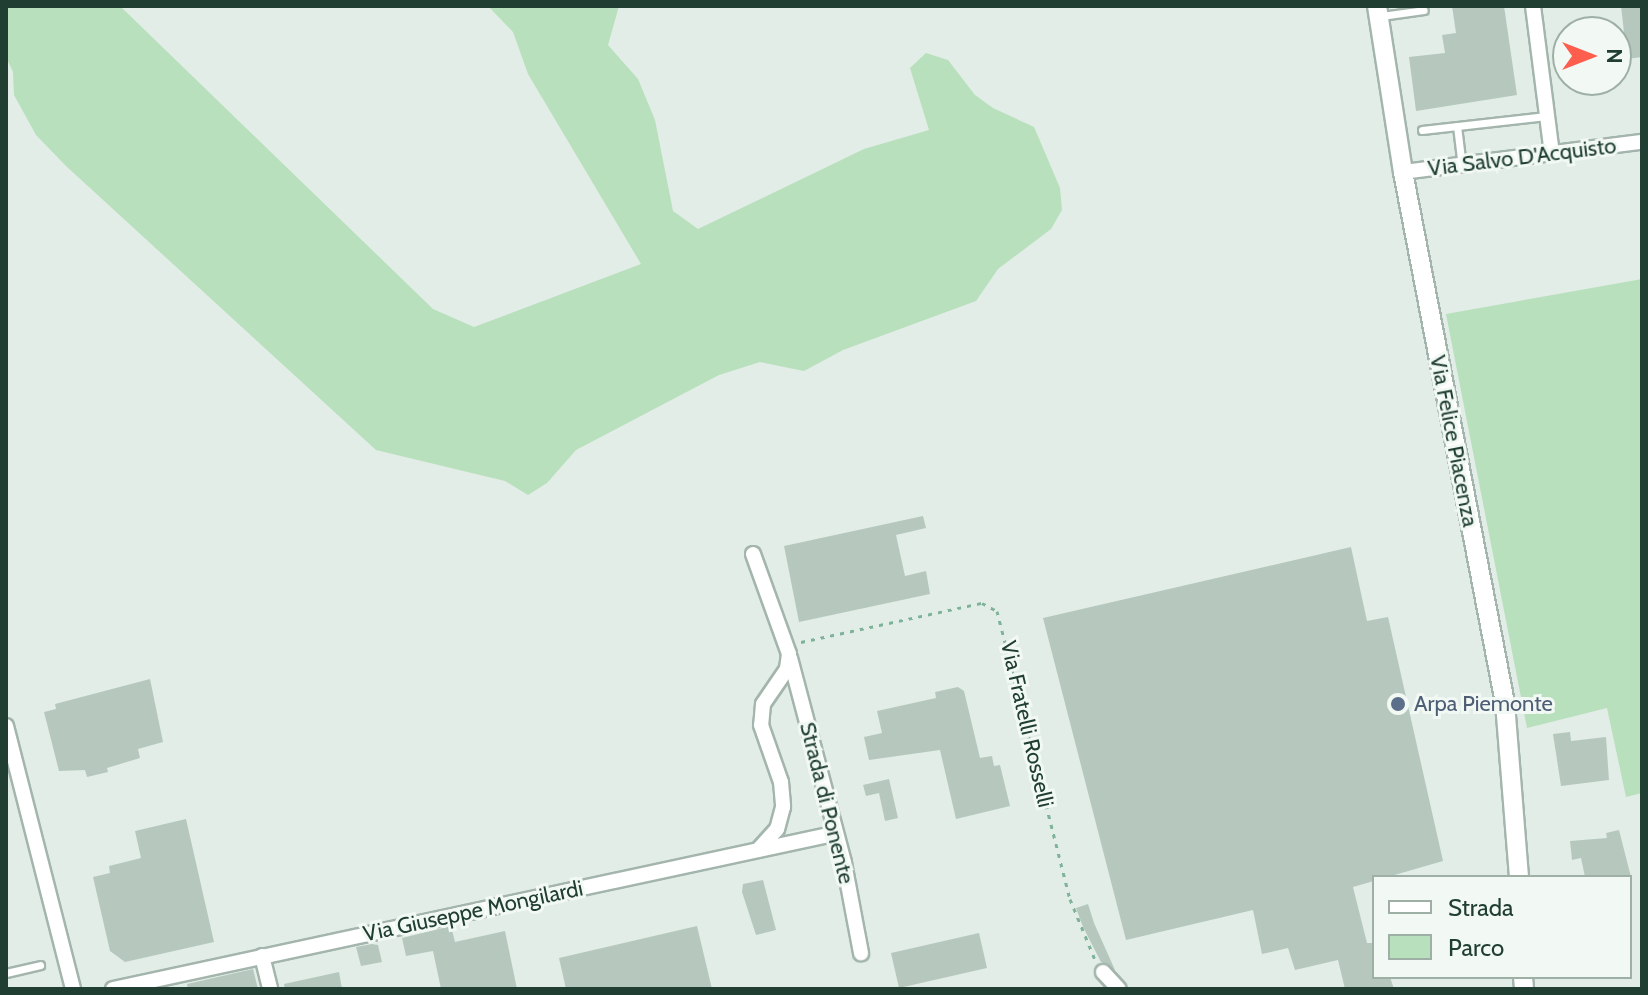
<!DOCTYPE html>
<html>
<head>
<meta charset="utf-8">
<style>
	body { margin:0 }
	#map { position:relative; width:1648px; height:995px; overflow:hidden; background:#e1ede6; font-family:Cabin,sans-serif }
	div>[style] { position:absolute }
	.green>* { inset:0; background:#b8e0bc }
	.building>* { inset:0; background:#b6c8be }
	.path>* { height:3px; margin-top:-1.5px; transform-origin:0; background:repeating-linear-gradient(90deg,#7eb39a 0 4px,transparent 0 10px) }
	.roads { filter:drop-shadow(2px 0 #a3b5ac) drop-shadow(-2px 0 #a3b5ac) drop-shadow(0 2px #a3b5ac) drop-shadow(0 -2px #a3b5ac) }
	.service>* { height:7px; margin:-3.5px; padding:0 3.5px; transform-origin:3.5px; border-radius:3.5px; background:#fff }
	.minor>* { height:14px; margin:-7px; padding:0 7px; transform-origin:7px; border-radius:7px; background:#fff }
	.tertiary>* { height:18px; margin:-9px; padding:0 9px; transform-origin:9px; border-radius:9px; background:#fff }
	.dots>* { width:22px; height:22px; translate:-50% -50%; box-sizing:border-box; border:4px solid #f2f9f4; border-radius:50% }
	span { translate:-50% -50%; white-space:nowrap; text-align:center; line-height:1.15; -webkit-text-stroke:6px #f2f9f4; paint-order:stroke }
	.street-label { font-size:22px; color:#203f32 }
	.service-label { font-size:22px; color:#4e5e75 }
	.left { translate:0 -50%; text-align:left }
	.frame { position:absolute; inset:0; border:8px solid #203f32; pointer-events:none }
	.legend { position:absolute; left:1372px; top:875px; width:260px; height:104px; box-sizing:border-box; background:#f2f9f4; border:2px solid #9eafa6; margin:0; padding:10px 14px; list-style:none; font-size:24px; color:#203f32 }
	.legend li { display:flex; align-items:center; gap:16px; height:40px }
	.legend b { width:40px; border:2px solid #9eafa6 }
	.north { position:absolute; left:1552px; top:16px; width:80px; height:80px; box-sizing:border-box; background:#f2f9f4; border:2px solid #9eafa6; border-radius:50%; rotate:90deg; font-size:22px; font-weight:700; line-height:32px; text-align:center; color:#203f32 }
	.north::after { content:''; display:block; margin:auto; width:28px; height:36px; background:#fd5e4e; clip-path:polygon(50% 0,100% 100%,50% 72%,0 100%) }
</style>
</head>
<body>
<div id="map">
	<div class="green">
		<div style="clip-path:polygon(6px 6px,120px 6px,433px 309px,474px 327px,641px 264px,528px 74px,513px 32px,488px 6px,619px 6px,608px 45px,638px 79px,655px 120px,673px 211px,698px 229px,864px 149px,929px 130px,910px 68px,926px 53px,948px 60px,975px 95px,993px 108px,1034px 127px,1060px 188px,1062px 210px,1051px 229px,998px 269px,976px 301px,843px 350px,804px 371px,760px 362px,719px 375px,576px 450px,547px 483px,528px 495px,505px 481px,376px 450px,66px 166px,36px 135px,14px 95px,13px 72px,6px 57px)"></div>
		<div style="clip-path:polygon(1642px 279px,1642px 793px,1626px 797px,1607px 708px,1527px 728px,1446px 314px)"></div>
	</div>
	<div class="building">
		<div style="clip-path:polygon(1452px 6px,1504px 6px,1517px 95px,1416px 111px,1409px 57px,1445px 53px,1442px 35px,1456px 33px)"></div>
		<div style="clip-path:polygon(1621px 6px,1642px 6px,1642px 57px,1627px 59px)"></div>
		<div style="clip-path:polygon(923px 516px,926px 528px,896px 535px,905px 576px,926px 571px,930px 594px,799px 622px,784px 546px)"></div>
		<div style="clip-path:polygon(1351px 547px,1367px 621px,1388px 617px,1443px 861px,1353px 887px,1367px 943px,1374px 943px,1374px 977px,1390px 977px,1394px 989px,1345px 989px,1338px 960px,1295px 970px,1288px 948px,1262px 954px,1253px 910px,1126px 940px,1043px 618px)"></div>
		<div style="clip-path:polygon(150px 679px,163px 742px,138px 749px,140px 758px,107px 768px,108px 772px,87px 777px,85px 770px,59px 771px,44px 712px,56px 709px,55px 704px)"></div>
		<div style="clip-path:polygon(958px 687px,964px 691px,980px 758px,992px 756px,994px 766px,1000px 765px,1010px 806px,956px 819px,940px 750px,869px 760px,864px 737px,882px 733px,877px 711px,936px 698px,935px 692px)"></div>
		<div style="clip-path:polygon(1570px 732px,1571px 741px,1606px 737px,1609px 780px,1561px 786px,1553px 734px)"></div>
		<div style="clip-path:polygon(889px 779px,898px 818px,885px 821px,879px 793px,866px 796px,863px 785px)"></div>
		<div style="clip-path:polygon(186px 819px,214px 942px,125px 962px,110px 951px,93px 877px,110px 873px,109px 866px,141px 858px,135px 831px)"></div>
		<div style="clip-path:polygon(1619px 830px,1631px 877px,1585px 877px,1581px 858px,1572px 860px,1570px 841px,1607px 838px,1606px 833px)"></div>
		<div style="clip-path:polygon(763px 880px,776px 930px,756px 935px,742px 892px,743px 884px)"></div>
		<div style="clip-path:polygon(1088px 904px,1094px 923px,1115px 970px,1101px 962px,1083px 927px,1076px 908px)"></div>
		<div style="clip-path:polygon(451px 926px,455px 942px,505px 931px,517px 989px,441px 989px,433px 951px,406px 956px,402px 938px)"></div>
		<div style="clip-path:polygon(697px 926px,712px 989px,566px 989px,559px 958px)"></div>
		<div style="clip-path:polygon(979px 933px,987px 968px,899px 988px,891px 953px)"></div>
		<div style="clip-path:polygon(372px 944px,378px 945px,382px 962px,361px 966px,356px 947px)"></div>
		<div style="clip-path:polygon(253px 969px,258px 989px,188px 989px,187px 984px)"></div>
		<div style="clip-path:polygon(339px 972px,342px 989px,285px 989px,284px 984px)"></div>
	</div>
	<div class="path">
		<div style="left:801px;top:642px;width:185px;rotate:-12.2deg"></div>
		<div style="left:982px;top:603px;width:17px;rotate:28deg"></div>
		<div style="left:997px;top:611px;width:297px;rotate:75.8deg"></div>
		<div style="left:1070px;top:899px;width:68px;rotate:67.6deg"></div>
	</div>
	<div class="roads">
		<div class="service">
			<div style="left:1381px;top:16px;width:43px;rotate:-7.9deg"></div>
			<div style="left:1457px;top:126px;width:38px;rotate:83deg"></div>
			<div style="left:1422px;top:130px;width:125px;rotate:-6.4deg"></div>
			<div style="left:6px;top:973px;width:35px;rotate:-13deg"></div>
		</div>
		<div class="minor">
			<div style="left:1533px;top:6px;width:149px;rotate:82.7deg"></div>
			<div style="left:1403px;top:172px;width:241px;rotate:-7.2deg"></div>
			<div style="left:753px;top:554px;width:106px;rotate:70.2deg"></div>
			<div style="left:789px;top:654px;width:15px;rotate:98deg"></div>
			<div style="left:787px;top:669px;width:42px;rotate:124.4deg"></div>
			<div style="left:763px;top:704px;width:21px;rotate:95deg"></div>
			<div style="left:761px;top:725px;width:60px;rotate:70.7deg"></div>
			<div style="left:781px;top:782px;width:25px;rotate:85deg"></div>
			<div style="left:783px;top:807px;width:23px;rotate:105deg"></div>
			<div style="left:777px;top:829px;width:28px;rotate:132deg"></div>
			<div style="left:790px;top:658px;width:212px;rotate:75.2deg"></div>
			<div style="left:844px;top:863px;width:92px;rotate:79.3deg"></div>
			<div style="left:6px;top:726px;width:271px;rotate:75.7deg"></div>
			<div style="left:262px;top:956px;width:34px;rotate:76deg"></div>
			<div style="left:1103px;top:972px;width:23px;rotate:47deg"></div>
			<div style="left:113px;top:989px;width:736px;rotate:-12.15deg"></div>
		</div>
		<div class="tertiary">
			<div style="left:1377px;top:6px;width:168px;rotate:81.1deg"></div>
			<div style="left:1403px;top:172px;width:541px;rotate:79.13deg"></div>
			<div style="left:1505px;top:703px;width:175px;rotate:85.4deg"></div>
			<div style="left:1523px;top:977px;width:12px;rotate:85deg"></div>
		</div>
	</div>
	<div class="dots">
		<div style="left:1398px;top:704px;background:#5c6f8a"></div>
	</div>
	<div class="street-label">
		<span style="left:1522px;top:157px;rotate:-7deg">Via Salvo D'Acquisto</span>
		<span style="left:1454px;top:441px;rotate:79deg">Via Felice Piacenza</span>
		<span style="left:1027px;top:724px;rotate:77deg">Via Fratelli Rosselli</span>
		<span style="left:827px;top:803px;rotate:76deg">Strada di Ponente</span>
		<span style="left:473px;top:911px;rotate:-12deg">Via Giuseppe Mongilardi</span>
	</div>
	<div class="service-label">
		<span class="left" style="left:1414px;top:704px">Arpa Piemonte</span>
	</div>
	<div class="frame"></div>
	<ul class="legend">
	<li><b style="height:10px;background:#fff"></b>Strada</li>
	<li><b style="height:22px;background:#b8e0bc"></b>Parco</li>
	</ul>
	<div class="north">N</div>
</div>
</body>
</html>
